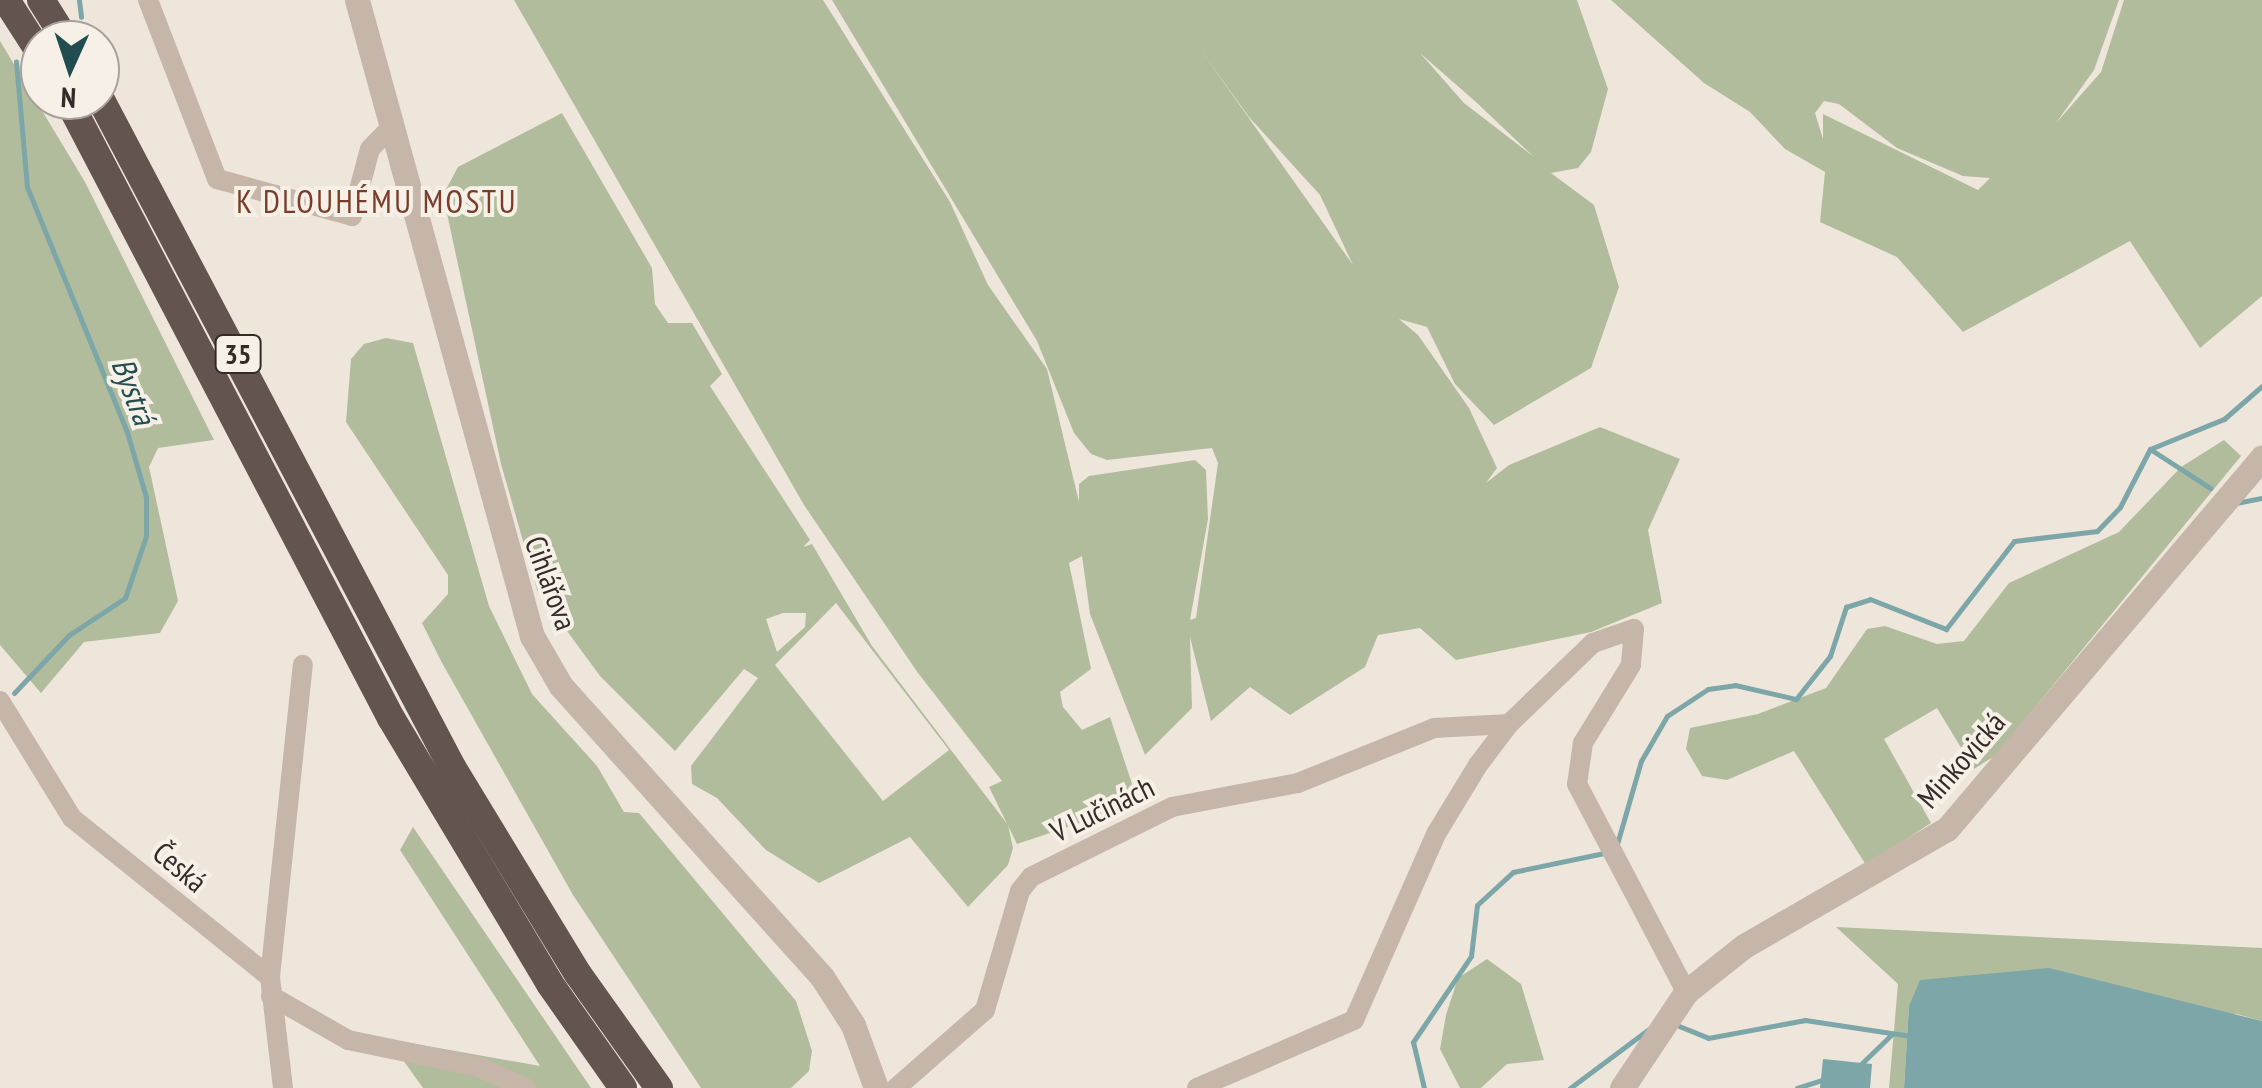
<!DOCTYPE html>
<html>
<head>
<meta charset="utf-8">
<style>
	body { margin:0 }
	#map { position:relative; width:2262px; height:1088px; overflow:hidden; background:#efe6db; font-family:"PT Sans Narrow",sans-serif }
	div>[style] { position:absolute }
	.green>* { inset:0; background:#b1bc9d }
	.water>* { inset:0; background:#7da6a8 }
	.stream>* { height:5px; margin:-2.5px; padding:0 2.5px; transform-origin:2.5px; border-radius:2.5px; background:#7da6a8 }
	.minor>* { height:20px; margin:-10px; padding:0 10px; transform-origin:10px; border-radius:10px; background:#c5b6a9 }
	.tertiary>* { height:25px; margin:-12.5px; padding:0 12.5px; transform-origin:12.5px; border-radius:12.5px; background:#c5b6a9 }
	.trunk>* { height:28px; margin:-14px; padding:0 14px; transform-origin:14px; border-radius:14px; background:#63544d }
	span { translate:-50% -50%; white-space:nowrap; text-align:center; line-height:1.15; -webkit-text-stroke:8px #f7f0e7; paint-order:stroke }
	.shield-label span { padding:2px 8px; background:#f7f0e7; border:2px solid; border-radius:8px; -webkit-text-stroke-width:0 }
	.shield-label { font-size:28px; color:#332b28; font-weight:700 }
	.street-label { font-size:30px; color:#332b28 }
	.neighbourhood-label { font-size:32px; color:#793d2a; letter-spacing:2.5px }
	.water-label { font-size:32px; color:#224d50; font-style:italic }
	.north { position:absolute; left:20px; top:20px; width:100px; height:100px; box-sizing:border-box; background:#f7f0e7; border:2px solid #a9a19b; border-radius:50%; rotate:183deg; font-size:28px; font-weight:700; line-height:40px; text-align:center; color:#332b28 }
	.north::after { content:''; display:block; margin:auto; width:35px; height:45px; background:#224d50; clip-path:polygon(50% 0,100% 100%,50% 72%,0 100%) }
</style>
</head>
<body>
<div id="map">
	<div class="green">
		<div style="clip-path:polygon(evenodd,514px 0,823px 0,950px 202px,988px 285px,1047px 369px,1079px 502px,1079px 484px,1089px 476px,1195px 460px,1206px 470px,1208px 519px,1190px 620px,1196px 618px,1218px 463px,1212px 448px,1107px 460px,1091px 454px,1074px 433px,1037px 341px,832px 0,1577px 0,1608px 89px,1591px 152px,1578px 168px,1551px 173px,1594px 205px,1619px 287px,1591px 368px,1494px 425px,1455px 384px,1427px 327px,1399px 319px,1418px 335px,1469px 408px,1497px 468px,1486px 483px,1509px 465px,1600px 427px,1680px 459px,1648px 530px,1662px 603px,1591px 632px,1456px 660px,1420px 628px,1378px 635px,1365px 667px,1290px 715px,1250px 687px,1211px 721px,1190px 637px,1192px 708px,1145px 755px,1090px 614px,1082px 556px,1069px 563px,1091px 669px,1060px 692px,1063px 707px,1082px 730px,1110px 717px,1135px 793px,1113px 812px,1017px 844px,989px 787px,1002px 781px,918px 673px,804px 505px,514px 0,1200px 49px,1249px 117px,1320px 195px,1353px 265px,1200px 49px,514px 0,1420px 53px,1476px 102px,1534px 157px,1464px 103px,1420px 53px)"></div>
		<div style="clip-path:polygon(evenodd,1611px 0,2119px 0,2094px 70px,2056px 123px,2101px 72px,2124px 0,2262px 0,2262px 296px,2200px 348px,2130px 241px,1963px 332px,1897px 257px,1820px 222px,1825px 172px,1785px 149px,1750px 112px,1704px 83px,1611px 0,1824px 101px,1839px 104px,1897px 148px,1963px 176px,1990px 178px,1978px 190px,1823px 114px,1823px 139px,1815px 113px,1824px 101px)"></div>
		<div style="clip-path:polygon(0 41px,85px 182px,214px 440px,158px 448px,149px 467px,178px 601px,160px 633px,84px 642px,41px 693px,0 645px)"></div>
		<div style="clip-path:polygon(evenodd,562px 113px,652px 268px,655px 304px,668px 323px,692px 323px,722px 374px,710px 386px,810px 540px,803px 547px,812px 544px,872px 646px,1008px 825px,1013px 848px,1008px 865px,968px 907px,910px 837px,819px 883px,766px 850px,717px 798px,692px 784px,691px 766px,758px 678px,744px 669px,675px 751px,600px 676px,537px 590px,501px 464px,443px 195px,458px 167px,562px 113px,836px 603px,949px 750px,883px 801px,775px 665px,836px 603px,562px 113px,783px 613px,806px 613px,805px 627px,777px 652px,766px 619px,783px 613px)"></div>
		<div style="clip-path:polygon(386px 338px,413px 343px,489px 606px,532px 694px,597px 766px,624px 812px,639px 813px,796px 1001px,812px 1051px,809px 1071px,791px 1088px,701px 1088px,573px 895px,441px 661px,422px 623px,448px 594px,448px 575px,346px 422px,351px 359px,364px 344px)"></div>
		<div style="clip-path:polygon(2224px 440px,2241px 456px,1996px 755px,1974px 769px,1937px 708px,1884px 739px,1931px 823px,1866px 865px,1794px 751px,1727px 780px,1702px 776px,1686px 749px,1690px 728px,1758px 714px,1826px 688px,1867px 629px,1885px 626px,1937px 644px,1964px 641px,2009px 583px,2119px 532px,2181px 467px)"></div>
		<div style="clip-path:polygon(413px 827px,591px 1088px,423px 1088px,388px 1039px,540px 1066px,400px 850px)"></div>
		<div style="clip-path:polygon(1836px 927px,2262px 948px,2262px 1021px,2237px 1014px,1909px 1006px,1904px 1088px,1889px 1088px,1898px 984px)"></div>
		<div style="clip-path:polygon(1487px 959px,1521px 984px,1544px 1060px,1507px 1064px,1481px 1088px,1460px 1088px,1440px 1049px,1446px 1015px,1458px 978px)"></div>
	</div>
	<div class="water">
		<div style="clip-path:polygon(2049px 968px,2262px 1021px,2262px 1088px,1904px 1088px,1909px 1006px,1920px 980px)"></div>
		<div style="clip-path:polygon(1823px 1059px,1872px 1064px,1870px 1088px,1820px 1088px)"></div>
	</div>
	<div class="stream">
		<div style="left:79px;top:0;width:17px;rotate:83deg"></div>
		<div style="left:2150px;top:449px;width:72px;rotate:33deg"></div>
		<div style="left:2236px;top:503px;width:26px;rotate:-11deg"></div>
		<div style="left:14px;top:693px;width:80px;rotate:-46.5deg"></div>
		<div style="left:69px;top:635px;width:67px;rotate:-33.5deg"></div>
		<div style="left:125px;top:598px;width:65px;rotate:-71.3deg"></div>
		<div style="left:146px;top:536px;width:39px;rotate:-90deg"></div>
		<div style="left:146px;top:497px;width:68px;rotate:-106.3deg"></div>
		<div style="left:127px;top:432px;width:265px;rotate:-112.2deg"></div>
		<div style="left:27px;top:187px;width:126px;rotate:-95deg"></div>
		<div style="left:1617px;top:844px;width:86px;rotate:-73.9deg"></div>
		<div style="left:1641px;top:761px;width:52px;rotate:-60deg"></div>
		<div style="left:1667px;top:716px;width:49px;rotate:-33.4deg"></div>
		<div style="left:1708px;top:689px;width:27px;rotate:-8deg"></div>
		<div style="left:1735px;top:685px;width:63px;rotate:12.9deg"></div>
		<div style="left:1796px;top:699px;width:55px;rotate:-51.7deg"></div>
		<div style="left:1830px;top:656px;width:52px;rotate:-71.9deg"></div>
		<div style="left:1846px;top:607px;width:25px;rotate:-18deg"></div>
		<div style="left:1870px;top:599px;width:82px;rotate:21.5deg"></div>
		<div style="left:1946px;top:629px;width:111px;rotate:-52.3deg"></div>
		<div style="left:2014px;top:541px;width:84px;rotate:-6.9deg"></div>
		<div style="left:2097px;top:531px;width:33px;rotate:-46deg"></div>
		<div style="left:2120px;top:507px;width:65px;rotate:-62.7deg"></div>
		<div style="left:2150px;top:449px;width:80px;rotate:-22.1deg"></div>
		<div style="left:2224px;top:419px;width:50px;rotate:-41deg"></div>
		<div style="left:1679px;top:1026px;width:31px;rotate:22deg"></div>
		<div style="left:1708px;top:1038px;width:99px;rotate:-10.5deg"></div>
		<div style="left:1805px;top:1020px;width:107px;rotate:8.6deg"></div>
		<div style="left:1858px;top:1067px;width:47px;rotate:-44.1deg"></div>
		<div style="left:1424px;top:1088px;width:47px;rotate:-103.4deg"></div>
		<div style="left:1413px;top:1042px;width:104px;rotate:-56deg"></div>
		<div style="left:1471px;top:956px;width:51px;rotate:-83.3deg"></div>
		<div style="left:1477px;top:905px;width:49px;rotate:-42.5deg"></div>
		<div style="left:1513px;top:872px;width:93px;rotate:-11.8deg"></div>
		<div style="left:1570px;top:1088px;width:99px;rotate:-36.8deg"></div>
		<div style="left:1797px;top:1088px;width:29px;rotate:-18deg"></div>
	</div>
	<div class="minor">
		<div style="left:148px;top:0;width:192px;rotate:68.9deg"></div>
		<div style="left:217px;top:179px;width:140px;rotate:15.3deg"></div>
		<div style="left:352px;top:216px;width:69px;rotate:-75deg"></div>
		<div style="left:370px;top:149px;width:30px;rotate:-46deg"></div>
		<div style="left:0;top:701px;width:137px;rotate:58.4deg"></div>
		<div style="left:72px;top:818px;width:254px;rotate:38.8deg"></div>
		<div style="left:271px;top:996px;width:89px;rotate:29.7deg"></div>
		<div style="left:348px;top:1040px;width:134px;rotate:11.6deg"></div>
		<div style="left:479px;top:1067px;width:51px;rotate:24.1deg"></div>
		<div style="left:283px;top:1088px;width:112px;rotate:-96.7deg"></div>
		<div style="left:270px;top:977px;width:314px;rotate:-84deg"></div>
		<div style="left:896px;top:1088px;width:118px;rotate:-41.2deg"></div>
		<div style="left:985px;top:1010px;width:124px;rotate:-73.6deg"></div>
		<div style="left:1020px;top:891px;width:18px;rotate:-52deg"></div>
		<div style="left:1031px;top:877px;width:157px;rotate:-26.4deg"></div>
		<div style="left:1172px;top:807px;width:128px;rotate:-10.8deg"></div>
		<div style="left:1298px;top:783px;width:147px;rotate:-22deg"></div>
		<div style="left:1434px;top:728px;width:75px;rotate:-3.1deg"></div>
		<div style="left:1197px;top:1088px;width:171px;rotate:-23.4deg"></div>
		<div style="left:1354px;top:1020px;width:203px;rotate:-66.2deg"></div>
		<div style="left:1436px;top:834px;width:81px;rotate:-58.7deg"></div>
		<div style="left:1478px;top:765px;width:51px;rotate:-52.9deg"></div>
		<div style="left:1509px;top:724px;width:117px;rotate:-44deg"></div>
		<div style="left:1593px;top:643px;width:43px;rotate:-18.9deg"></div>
		<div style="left:1634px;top:629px;width:36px;rotate:95deg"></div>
		<div style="left:1631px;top:665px;width:92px;rotate:121.6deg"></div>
		<div style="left:1583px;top:743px;width:41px;rotate:98.3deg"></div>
		<div style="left:1577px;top:784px;width:235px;rotate:62.3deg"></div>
	</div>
	<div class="tertiary">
		<div style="left:357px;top:0;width:660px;rotate:74.62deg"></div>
		<div style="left:532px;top:636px;width:58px;rotate:59.9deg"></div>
		<div style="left:561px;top:686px;width:391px;rotate:48.1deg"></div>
		<div style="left:822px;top:977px;width:57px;rotate:57.1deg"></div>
		<div style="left:853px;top:1025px;width:67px;rotate:69.9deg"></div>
		<div style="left:1622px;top:1088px;width:115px;rotate:-56.3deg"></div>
		<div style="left:1686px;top:992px;width:74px;rotate:-38.4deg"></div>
		<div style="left:1744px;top:946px;width:234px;rotate:-30deg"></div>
		<div style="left:1947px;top:829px;width:487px;rotate:-49.7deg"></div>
	</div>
	<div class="trunk">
		<div style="left:6px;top:0;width:63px;rotate:57.3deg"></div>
		<div style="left:41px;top:0;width:47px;rotate:58deg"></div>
		<div style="left:100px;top:98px;width:756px;rotate:62.25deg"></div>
		<div style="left:452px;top:767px;width:242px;rotate:58.7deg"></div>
		<div style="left:578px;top:974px;width:140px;rotate:54.6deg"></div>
		<div style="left:68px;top:100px;width:697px;rotate:62.41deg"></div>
		<div style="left:391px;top:718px;width:310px;rotate:59.1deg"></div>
		<div style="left:550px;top:984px;width:127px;rotate:54.9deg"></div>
	</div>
	<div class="shield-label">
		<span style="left:238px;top:354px">35</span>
	</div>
	<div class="street-label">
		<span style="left:551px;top:583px;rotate:70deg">Cihlářova</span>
		<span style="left:1961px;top:760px;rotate:-49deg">Minkovická</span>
		<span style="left:1102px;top:809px;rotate:-26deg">V Lučinách</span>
		<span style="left:180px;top:867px;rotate:40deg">Česká</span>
	</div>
	<div class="neighbourhood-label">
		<span style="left:377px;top:201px">K DLOUHÉMU MOSTU</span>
	</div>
	<div class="water-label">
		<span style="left:134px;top:391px;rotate:69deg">Bystrá</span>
	</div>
	<div class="north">N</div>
</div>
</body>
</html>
